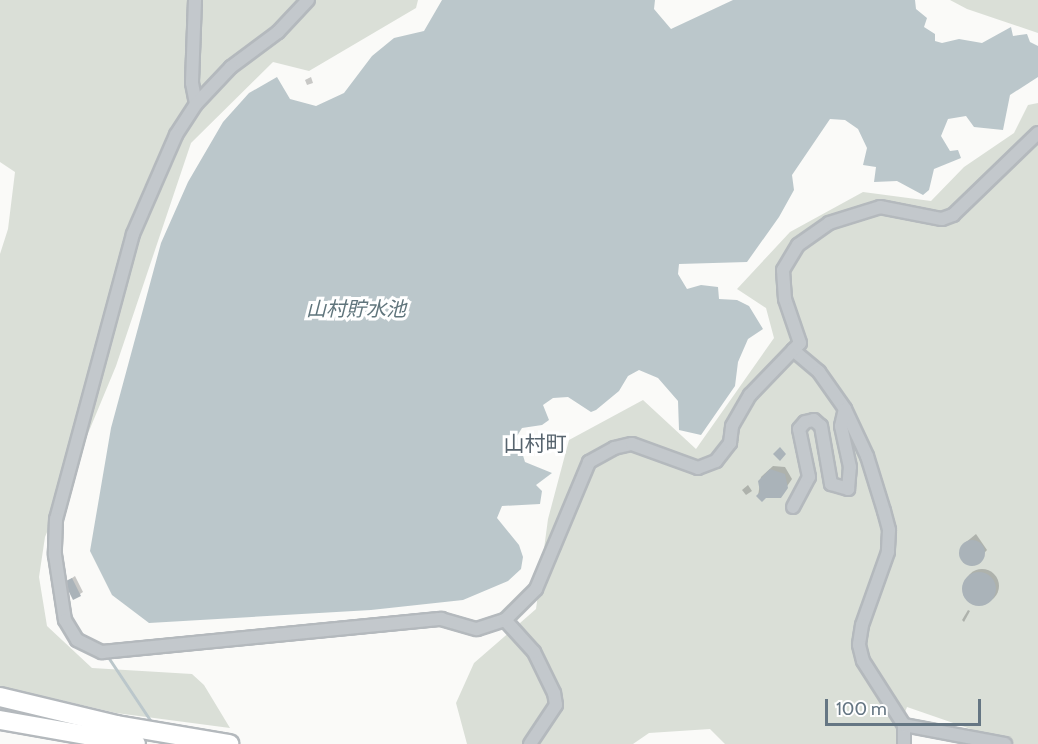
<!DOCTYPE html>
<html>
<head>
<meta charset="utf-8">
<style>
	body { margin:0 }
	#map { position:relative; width:1038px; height:744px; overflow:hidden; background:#fafaf8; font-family:Cabin,"Noto Sans JP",sans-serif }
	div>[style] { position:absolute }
	.green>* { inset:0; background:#dadfd7 }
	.water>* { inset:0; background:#bbc7cb }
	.shadow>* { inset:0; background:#0003 }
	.round { border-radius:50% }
	.stream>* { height:3px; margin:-1.5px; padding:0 1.5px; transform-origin:1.5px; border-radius:1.5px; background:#bbc7cb }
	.building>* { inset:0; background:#aab3b9 }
	.roads { filter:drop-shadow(2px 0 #b4b9bd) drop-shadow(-2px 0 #b4b9bd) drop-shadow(0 2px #b4b9bd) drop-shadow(0 -2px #b4b9bd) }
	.minor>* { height:12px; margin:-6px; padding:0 6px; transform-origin:6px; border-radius:6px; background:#c3c8cc }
	.highway>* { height:18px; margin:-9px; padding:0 9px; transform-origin:9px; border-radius:9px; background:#fff }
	span { translate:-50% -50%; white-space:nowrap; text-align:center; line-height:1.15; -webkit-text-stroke:6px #fff; paint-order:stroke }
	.water-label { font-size:20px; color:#60757c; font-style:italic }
	.quarter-label { font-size:21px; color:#57646e }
	.scale { position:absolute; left:825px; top:699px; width:156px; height:27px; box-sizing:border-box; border:3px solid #657683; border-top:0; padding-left:8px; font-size:18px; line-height:21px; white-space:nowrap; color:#657683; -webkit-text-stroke:4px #fff; paint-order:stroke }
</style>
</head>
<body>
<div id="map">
	<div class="green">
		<div style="clip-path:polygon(0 0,418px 0,416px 8px,309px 71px,273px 62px,191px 143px,116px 366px,45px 537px,39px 577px,47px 626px,92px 668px,192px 674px,204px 685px,230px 728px,116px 713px,0 686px,0 254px,8px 229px,15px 172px,0 162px)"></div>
		<div style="clip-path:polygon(950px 0,1038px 0,1038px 33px,967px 9px)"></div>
		<div style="clip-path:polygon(1038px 103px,1038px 744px,1014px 744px,907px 707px,899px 728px,898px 744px,725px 744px,710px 729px,649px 733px,633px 744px,467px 744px,456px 703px,474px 663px,536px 609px,548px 519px,569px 440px,643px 400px,696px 449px,774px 338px,766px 308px,737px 289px,790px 232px,863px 192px,931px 201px,964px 167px,1014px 133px,1028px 105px)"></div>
	</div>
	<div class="water">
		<div style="clip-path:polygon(442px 0,655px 0,654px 9px,671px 29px,733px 0,915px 0,916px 9px,927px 18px,924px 27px,935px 34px,935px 41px,942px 43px,959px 39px,982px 43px,1011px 27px,1013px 36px,1027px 34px,1030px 42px,1038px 46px,1038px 77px,1010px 95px,1003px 130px,974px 127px,966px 116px,948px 119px,941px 136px,950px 151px,958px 150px,961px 158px,934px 169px,929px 190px,923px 195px,897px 181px,874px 182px,876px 167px,863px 165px,867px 148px,858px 129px,845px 120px,830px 119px,792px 175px,794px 190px,779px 217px,747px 262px,679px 264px,678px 274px,687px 289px,701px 285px,718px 287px,719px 299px,737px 300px,749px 306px,763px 329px,748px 339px,738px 362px,735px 386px,701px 435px,679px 430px,678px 401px,658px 378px,639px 370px,628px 376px,619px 391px,596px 410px,591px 412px,568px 397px,553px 398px,543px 405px,549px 420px,542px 425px,522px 428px,517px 436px,525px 462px,552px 473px,536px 485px,542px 491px,540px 504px,502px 506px,497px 518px,519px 545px,523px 557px,521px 569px,508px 581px,463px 600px,371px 610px,149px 623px,112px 595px,90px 551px,111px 428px,161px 243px,188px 182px,223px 122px,249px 93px,277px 77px,290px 99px,316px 106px,344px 93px,372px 56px,394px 38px,424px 31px)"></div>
	</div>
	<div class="shadow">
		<div style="clip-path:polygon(311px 77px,313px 83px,307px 85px,305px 80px)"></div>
		<div style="clip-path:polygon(773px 466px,785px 467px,792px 479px,783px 492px,758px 496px,761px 477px)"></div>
		<div style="clip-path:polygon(748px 485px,752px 491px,746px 495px,742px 490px)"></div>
		<div style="clip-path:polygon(976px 534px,987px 550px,972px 566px,965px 563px,962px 556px,965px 543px)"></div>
		<div class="round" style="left:965px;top:569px;width:34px;height:34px"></div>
		<div style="clip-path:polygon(75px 576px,83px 592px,74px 598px,66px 582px)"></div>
		<div style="clip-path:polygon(968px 610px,970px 611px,964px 622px,962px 620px)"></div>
	</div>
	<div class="stream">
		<div style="left:108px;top:657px;width:79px;rotate:56.3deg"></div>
	</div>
	<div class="building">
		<div style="clip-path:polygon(780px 447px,786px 454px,780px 461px,773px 454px)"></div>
		<div style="clip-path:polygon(770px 469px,785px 474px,788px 488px,781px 498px,766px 498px,762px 502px,756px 496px,760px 492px,758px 481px)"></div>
		<div class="round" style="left:959px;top:540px;width:26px;height:26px"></div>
		<div class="round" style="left:962px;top:572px;width:34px;height:34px"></div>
		<div style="clip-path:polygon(72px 578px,81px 596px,73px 600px,64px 582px)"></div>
	</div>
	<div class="roads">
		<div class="minor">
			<div style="left:195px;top:0;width:83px;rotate:92.1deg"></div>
			<div style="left:192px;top:83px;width:21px;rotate:79deg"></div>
			<div style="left:308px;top:0;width:44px;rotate:133.2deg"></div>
			<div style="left:278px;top:32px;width:59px;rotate:143.3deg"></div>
			<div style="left:231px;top:67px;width:51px;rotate:133.4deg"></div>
			<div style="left:196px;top:104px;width:37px;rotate:123deg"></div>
			<div style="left:176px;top:135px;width:108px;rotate:113.5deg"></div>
			<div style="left:133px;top:234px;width:295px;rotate:105.1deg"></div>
			<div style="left:56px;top:519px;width:36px;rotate:92deg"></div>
			<div style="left:55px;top:555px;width:66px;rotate:81.3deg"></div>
			<div style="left:65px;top:620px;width:23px;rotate:59deg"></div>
			<div style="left:77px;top:640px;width:28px;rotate:26deg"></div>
			<div style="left:102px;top:652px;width:341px;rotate:-5.6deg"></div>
			<div style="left:441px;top:619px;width:37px;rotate:16deg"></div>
			<div style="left:477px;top:629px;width:29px;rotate:-18deg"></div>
			<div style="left:793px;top:350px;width:34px;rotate:40deg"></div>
			<div style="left:819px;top:372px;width:45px;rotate:54.9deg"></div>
			<div style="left:845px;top:409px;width:52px;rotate:64.9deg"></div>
			<div style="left:867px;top:456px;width:58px;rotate:72.8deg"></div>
			<div style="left:884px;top:511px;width:20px;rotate:75deg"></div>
			<div style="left:889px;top:530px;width:22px;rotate:93deg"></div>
			<div style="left:888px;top:552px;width:77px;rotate:109.6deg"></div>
			<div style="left:862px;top:625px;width:20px;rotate:99deg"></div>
			<div style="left:859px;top:645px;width:16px;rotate:76deg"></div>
			<div style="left:863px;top:661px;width:76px;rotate:57.4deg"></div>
			<div style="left:904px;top:725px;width:19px;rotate:90deg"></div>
			<div style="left:793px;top:507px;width:34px;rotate:-62deg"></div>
			<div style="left:809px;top:477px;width:49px;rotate:-101.8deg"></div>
			<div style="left:799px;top:429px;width:9px;rotate:-49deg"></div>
			<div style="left:805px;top:422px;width:9px;rotate:-13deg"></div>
			<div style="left:814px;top:420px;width:9px;rotate:41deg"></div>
			<div style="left:821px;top:426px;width:59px;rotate:80.2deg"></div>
			<div style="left:831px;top:484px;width:18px;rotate:16deg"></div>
			<div style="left:848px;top:489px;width:22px;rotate:-85deg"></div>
			<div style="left:850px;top:467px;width:42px;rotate:-102.4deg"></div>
			<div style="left:841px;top:426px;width:17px;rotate:-77deg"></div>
			<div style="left:904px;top:725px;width:103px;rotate:10.7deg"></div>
			<div style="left:530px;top:744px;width:47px;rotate:-56.3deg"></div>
			<div style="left:556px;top:705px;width:12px;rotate:-99deg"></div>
			<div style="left:554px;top:693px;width:46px;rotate:-116deg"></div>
			<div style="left:534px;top:652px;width:43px;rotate:-132.2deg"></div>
			<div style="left:505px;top:620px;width:44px;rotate:-45deg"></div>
			<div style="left:536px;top:589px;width:138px;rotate:-67.3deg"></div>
			<div style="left:589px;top:462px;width:29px;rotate:-29deg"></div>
			<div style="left:614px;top:448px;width:18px;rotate:-13deg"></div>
			<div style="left:632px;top:444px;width:70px;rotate:20deg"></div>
			<div style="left:698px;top:468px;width:19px;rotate:-21deg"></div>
			<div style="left:716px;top:461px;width:23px;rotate:-52deg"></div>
			<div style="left:730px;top:443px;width:17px;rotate:-83deg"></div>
			<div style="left:732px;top:426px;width:36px;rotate:-60deg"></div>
			<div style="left:750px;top:395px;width:72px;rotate:-46.1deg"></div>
			<div style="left:800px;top:343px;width:46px;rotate:-108.8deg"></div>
			<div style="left:785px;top:299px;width:29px;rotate:-94deg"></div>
			<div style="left:783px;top:270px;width:29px;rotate:-59deg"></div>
			<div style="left:798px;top:245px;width:38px;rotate:-35deg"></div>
			<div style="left:829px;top:223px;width:53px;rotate:-17.4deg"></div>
			<div style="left:880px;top:207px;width:63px;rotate:11deg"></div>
			<div style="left:942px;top:219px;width:12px;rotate:-20deg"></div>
			<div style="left:953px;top:215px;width:118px;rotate:-44deg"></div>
		</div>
		<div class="highway">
			<div style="left:0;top:697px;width:120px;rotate:13.5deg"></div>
			<div style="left:117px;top:725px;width:114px;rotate:9.6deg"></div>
			<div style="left:0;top:720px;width:138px;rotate:10deg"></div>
		</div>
	</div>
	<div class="water-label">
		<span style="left:356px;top:309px">山村貯水池</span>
	</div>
	<div class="quarter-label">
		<span style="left:535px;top:444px">山村町</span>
	</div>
	<div class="scale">100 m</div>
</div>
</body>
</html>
